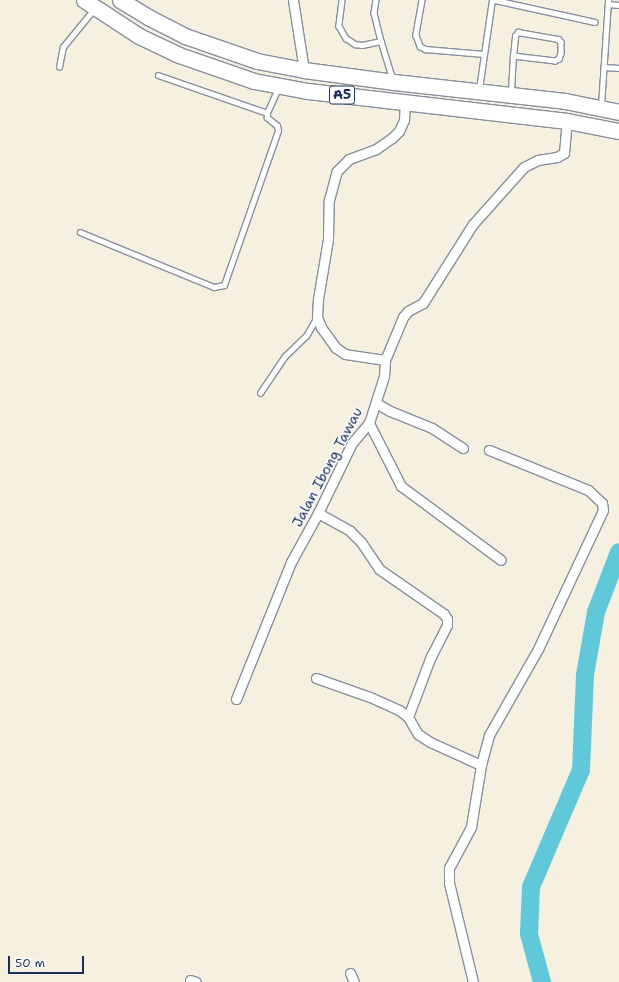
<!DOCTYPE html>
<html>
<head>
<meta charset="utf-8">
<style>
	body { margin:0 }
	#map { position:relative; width:619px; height:982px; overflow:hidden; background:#f5f0e0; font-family:"Shantell Sans",sans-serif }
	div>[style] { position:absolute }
	.river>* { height:18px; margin:-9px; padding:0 9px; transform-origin:9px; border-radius:9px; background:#5fc9da }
	.roads { filter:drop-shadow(1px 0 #88909f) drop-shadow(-1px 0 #88909f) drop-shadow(0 1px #88909f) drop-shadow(0 -1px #88909f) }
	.service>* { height:4.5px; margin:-2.25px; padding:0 2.25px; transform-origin:2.25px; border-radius:2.25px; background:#fff }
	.minor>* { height:9px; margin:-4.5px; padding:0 4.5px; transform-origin:4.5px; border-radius:4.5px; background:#fff }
	.trunk>* { height:15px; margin:-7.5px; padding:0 7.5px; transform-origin:7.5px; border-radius:7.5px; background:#fff }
	span { translate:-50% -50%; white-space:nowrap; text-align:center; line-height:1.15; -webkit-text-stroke:3px #fff; paint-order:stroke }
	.shield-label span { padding:1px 3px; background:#fff; border:1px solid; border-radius:3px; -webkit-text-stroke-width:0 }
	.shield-label { font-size:13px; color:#1b2f5e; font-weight:700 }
	.street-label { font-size:14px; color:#1b2f5e }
	.scale { position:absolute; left:8px; top:956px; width:76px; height:18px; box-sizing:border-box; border:2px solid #1b2f5e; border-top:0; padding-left:5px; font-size:12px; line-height:14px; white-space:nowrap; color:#1b2f5e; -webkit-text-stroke:3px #fff; paint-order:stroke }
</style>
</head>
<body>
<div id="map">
	<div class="river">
		<div style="left:542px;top:982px;width:50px;rotate:-105.2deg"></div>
		<div style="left:529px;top:934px;width:47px;rotate:-87.6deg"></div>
		<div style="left:531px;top:887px;width:127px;rotate:-66.9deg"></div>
		<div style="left:581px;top:770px;width:95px;rotate:-87.6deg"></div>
		<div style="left:585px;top:675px;width:64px;rotate:-80.1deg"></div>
		<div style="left:596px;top:612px;width:64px;rotate:-69deg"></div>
	</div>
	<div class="roads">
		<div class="service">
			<div style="left:342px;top:0;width:26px;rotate:97deg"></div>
			<div style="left:339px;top:26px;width:14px;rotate:60deg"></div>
			<div style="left:346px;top:38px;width:11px;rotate:34deg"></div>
			<div style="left:355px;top:44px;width:7px;rotate:8deg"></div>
			<div style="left:362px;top:45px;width:19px;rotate:-12deg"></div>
			<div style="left:376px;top:0;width:13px;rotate:99deg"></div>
			<div style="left:374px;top:13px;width:29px;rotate:76deg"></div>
			<div style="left:381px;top:41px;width:41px;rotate:72.9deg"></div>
			<div style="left:422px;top:0;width:36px;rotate:100deg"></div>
			<div style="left:416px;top:35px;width:12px;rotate:70deg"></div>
			<div style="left:420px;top:46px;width:6px;rotate:31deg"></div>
			<div style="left:425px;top:49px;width:59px;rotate:4.8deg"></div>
			<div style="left:495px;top:0;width:102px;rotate:12.4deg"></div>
			<div style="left:608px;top:4px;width:11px;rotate:5deg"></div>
			<div style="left:59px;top:67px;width:20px;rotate:-79deg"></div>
			<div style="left:63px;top:47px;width:49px;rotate:-50.8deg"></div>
			<div style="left:604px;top:67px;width:15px;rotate:4deg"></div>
			<div style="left:158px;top:75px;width:115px;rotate:19.2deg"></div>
			<div style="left:479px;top:89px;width:90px;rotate:-81.7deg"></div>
			<div style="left:511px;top:92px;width:36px;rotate:-87deg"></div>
			<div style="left:513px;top:56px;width:20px;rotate:-84deg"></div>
			<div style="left:515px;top:36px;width:5px;rotate:-53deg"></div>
			<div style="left:518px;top:32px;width:41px;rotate:9.9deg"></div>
			<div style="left:558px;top:39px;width:4px;rotate:45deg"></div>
			<div style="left:561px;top:42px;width:11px;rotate:90deg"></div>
			<div style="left:561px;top:53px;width:6px;rotate:108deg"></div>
			<div style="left:559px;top:59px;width:4px;rotate:153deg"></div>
			<div style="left:555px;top:61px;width:42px;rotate:-173.2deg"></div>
			<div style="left:601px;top:106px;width:106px;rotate:-86.2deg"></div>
			<div style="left:80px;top:232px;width:145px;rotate:22.3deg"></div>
			<div style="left:214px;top:287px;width:10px;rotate:-11deg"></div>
			<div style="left:224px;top:285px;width:163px;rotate:-70.7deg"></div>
			<div style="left:278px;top:131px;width:5px;rotate:-101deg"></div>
			<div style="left:277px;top:126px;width:13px;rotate:-141deg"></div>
			<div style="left:267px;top:118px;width:5px;rotate:-90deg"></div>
			<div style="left:267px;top:113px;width:27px;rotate:-66deg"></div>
			<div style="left:260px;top:393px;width:45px;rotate:-56deg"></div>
			<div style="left:285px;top:356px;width:29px;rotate:-44deg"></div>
			<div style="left:306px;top:336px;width:22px;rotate:-60deg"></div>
		</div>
		<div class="minor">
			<div style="left:293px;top:0;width:71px;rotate:81.1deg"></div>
			<div style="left:385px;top:360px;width:40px;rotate:-171.5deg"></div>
			<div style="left:345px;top:354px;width:11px;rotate:-146deg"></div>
			<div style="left:336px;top:348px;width:26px;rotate:-126deg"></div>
			<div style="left:321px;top:327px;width:11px;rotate:-112deg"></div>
			<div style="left:317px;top:317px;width:18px;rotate:-87deg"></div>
			<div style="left:318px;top:299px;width:61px;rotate:-80.5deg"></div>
			<div style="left:328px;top:239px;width:39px;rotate:-89deg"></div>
			<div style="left:329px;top:200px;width:30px;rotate:-75deg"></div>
			<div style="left:337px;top:171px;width:17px;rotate:-45deg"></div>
			<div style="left:349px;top:159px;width:29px;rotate:-20deg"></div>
			<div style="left:376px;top:149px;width:19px;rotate:-35deg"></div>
			<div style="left:392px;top:138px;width:10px;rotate:-45deg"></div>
			<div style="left:399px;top:131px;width:12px;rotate:-66deg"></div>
			<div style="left:404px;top:120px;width:17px;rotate:-87deg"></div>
			<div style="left:376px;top:403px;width:16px;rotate:30deg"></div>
			<div style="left:390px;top:411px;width:45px;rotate:22deg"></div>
			<div style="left:432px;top:428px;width:37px;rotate:33deg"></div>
			<div style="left:369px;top:423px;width:71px;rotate:63.1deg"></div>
			<div style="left:401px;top:486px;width:124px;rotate:36.5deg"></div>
			<div style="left:318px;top:513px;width:37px;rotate:29deg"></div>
			<div style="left:350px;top:531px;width:16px;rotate:45deg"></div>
			<div style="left:361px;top:542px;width:32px;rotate:56deg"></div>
			<div style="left:379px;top:569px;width:79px;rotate:34.7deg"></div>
			<div style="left:444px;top:614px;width:6px;rotate:59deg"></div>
			<div style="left:447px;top:619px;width:6px;rotate:90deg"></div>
			<div style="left:447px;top:625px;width:35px;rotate:117deg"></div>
			<div style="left:431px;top:656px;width:65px;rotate:110.7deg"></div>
			<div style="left:316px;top:678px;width:57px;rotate:19.4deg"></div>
			<div style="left:370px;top:697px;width:32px;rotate:24deg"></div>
			<div style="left:399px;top:710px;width:11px;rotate:38deg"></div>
			<div style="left:408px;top:717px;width:20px;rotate:60deg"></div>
			<div style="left:418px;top:734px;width:14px;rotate:34deg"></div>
			<div style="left:430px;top:742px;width:56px;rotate:24.3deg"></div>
			<div style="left:236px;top:699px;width:148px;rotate:-68.1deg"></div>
			<div style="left:291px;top:562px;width:56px;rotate:-61.1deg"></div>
			<div style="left:318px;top:513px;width:78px;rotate:-64.1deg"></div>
			<div style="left:352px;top:443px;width:26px;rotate:-50deg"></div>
			<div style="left:369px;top:423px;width:49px;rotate:-72.3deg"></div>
			<div style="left:384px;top:376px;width:16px;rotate:-86deg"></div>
			<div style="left:385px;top:360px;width:47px;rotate:-67.3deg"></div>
			<div style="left:403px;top:317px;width:8px;rotate:-50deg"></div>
			<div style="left:408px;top:311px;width:17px;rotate:-28deg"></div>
			<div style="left:423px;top:303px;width:93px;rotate:-57.7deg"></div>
			<div style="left:473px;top:224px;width:76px;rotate:-48.2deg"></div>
			<div style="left:524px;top:167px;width:16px;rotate:-27deg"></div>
			<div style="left:538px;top:160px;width:19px;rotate:-9deg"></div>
			<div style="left:557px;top:157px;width:8px;rotate:-30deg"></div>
			<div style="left:564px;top:153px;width:32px;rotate:-85deg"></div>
			<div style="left:350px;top:973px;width:10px;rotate:66deg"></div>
			<div style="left:190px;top:980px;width:6px;rotate:18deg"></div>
			<div style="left:473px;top:982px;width:102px;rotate:-103.6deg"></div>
			<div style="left:449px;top:883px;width:15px;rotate:-90deg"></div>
			<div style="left:449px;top:868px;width:47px;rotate:-61.8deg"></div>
			<div style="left:471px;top:827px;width:63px;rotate:-80.8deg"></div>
			<div style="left:481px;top:765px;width:31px;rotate:-75deg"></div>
			<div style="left:489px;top:735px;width:99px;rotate:-60.3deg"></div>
			<div style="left:538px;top:649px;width:153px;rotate:-64.9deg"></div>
			<div style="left:603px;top:510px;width:7px;rotate:-98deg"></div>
			<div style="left:602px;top:503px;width:19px;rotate:-137deg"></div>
			<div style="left:588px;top:490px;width:107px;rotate:-158deg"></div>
		</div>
		<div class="trunk">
			<div style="left:84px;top:0;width:66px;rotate:33.2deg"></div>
			<div style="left:139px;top:36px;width:44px;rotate:25.4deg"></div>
			<div style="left:179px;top:55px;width:79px;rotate:19.1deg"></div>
			<div style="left:254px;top:81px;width:55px;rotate:10.5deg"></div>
			<div style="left:308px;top:91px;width:261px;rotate:6.6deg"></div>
			<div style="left:567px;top:121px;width:53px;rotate:10.9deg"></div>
			<div style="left:120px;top:0;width:33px;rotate:31deg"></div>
			<div style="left:148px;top:17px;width:42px;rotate:27.2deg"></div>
			<div style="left:185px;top:36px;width:76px;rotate:19.1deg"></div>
			<div style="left:257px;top:61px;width:48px;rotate:10.8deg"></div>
			<div style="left:304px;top:70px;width:91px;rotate:7.6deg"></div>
			<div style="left:394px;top:82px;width:172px;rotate:6.3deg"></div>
			<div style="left:565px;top:101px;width:55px;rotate:11.5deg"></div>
		</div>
	</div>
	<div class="shield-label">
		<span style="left:342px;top:95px">A5</span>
	</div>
	<div class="street-label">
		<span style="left:327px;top:467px;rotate:-62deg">Jalan Ibong Tawau</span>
	</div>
	<div class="scale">50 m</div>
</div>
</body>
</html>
